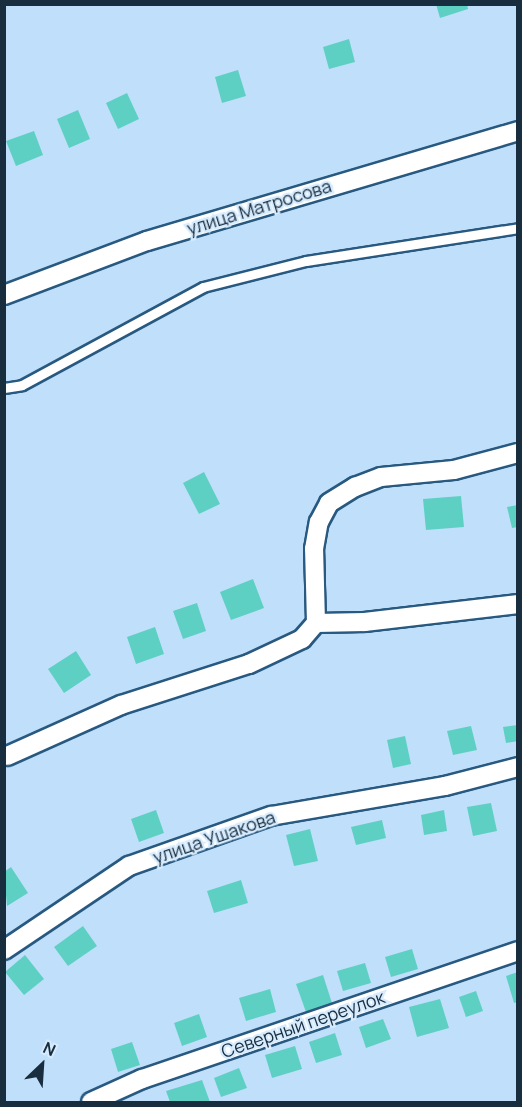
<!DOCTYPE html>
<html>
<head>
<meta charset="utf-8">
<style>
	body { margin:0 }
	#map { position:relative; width:522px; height:1107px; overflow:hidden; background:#c0dffa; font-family:Manrope,sans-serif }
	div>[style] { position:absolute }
	.building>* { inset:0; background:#5ed0c3 }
	.roads { filter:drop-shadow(2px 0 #285980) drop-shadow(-2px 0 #285980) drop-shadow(0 2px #285980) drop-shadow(0 -2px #285980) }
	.lane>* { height:9px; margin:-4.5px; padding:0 4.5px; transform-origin:4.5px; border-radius:4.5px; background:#fff }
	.street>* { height:18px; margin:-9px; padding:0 9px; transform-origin:9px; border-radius:9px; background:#fff }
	span { translate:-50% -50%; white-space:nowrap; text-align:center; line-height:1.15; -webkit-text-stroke:4.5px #d6ebfd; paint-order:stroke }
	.street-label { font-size:18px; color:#182d3e }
	.frame { position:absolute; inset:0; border:6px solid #182d3e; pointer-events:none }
	.north { position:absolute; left:12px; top:1035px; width:60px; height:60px; -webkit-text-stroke:4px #d6ebfd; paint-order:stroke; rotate:25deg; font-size:16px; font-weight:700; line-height:24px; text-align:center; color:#182d3e }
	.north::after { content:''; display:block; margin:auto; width:21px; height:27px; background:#182d3e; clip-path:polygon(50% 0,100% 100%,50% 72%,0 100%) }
</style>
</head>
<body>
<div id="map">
	<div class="building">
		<div style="clip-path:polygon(436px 4px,467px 4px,468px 9px,440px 18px)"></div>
		<div style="clip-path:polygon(349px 39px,355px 62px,329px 69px,323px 47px)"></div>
		<div style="clip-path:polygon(238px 70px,246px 96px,222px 103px,215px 77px)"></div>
		<div style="clip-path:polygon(127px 93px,139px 119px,118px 129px,106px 103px)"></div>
		<div style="clip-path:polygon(78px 110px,90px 139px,69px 148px,57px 119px)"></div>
		<div style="clip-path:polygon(34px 131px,43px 155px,16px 166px,6px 141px)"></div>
		<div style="clip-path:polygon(204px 472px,220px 504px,199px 514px,183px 483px)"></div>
		<div style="clip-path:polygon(461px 496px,464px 527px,426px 530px,423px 499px)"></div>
		<div style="clip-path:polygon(518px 505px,518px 527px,512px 528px,507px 507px)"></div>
		<div style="clip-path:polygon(253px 579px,264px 608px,231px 620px,220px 592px)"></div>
		<div style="clip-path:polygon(197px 603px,206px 631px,183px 639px,173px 611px)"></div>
		<div style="clip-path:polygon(155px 627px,164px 654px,136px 664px,127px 637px)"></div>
		<div style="clip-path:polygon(76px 651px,91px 675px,64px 693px,48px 669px)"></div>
		<div style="clip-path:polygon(518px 725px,518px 741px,506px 743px,503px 727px)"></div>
		<div style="clip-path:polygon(471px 726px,477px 750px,453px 755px,447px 731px)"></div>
		<div style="clip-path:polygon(405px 736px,411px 764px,393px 768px,387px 740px)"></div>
		<div style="clip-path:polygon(491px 803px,497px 831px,473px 836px,467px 807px)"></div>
		<div style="clip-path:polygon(156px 810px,164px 833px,139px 842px,131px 819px)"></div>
		<div style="clip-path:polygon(444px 810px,447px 831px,424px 835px,421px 815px)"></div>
		<div style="clip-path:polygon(382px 820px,386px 838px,356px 845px,351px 827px)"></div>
		<div style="clip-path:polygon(310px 829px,318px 861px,294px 866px,286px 835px)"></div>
		<div style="clip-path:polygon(11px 867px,28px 893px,7px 906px,4px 872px)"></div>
		<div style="clip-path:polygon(241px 880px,248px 903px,214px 913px,207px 891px)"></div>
		<div style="clip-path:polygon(83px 926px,97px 946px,68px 966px,54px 947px)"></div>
		<div style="clip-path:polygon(412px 949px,418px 969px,391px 977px,385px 957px)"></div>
		<div style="clip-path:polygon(25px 955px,44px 979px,24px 995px,5px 972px)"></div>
		<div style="clip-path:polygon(365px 963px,371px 983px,343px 991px,337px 971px)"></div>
		<div style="clip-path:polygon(518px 972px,518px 1002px,514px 1003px,506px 976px)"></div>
		<div style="clip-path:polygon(323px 975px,332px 1003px,306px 1012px,296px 984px)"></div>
		<div style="clip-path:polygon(270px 989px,276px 1012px,246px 1021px,239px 998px)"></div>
		<div style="clip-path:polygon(476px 991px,483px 1011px,466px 1017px,459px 997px)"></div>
		<div style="clip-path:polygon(440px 999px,449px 1028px,417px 1037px,409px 1007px)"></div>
		<div style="clip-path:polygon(199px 1014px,207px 1037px,182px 1046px,174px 1023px)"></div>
		<div style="clip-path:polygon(383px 1019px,391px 1039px,366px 1048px,359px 1027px)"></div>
		<div style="clip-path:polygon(335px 1033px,342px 1055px,316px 1063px,309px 1042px)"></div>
		<div style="clip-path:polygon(132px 1042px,140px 1065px,118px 1072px,111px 1049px)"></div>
		<div style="clip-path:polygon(295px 1046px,302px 1069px,272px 1078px,265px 1055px)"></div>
		<div style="clip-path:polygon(239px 1068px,247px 1088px,221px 1097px,214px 1078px)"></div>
		<div style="clip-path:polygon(202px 1080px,210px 1102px,170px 1102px,166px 1091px)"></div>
	</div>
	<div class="roads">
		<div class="lane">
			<div style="left:4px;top:388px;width:18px;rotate:-9deg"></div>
			<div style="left:22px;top:385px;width:206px;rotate:-28.4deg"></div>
			<div style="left:203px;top:287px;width:106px;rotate:-14.2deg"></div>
			<div style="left:306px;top:261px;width:215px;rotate:-8.8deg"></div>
		</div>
		<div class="street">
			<div style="left:4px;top:295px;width:153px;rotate:-20.7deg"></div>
			<div style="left:147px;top:241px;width:387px;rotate:-16.5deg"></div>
			<div style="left:316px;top:623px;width:74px;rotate:-91.5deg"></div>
			<div style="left:314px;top:549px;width:27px;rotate:-80deg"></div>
			<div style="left:319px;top:522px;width:21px;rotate:-62deg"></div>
			<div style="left:329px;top:503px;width:31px;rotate:-32deg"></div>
			<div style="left:355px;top:487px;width:28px;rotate:-21deg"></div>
			<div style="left:381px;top:477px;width:73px;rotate:-5.5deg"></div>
			<div style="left:454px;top:470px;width:66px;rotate:-14.9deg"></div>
			<div style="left:7px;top:756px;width:125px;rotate:-24.1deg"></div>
			<div style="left:121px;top:705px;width:134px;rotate:-17.8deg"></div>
			<div style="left:249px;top:664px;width:59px;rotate:-25.3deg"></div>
			<div style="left:302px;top:639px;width:21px;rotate:-49deg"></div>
			<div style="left:316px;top:623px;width:49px;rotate:-1.2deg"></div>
			<div style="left:365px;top:622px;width:154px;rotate:-6.7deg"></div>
			<div style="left:4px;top:950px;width:151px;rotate:-33.9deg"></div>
			<div style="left:129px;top:866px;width:151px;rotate:-19.4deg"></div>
			<div style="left:271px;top:816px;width:177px;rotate:-9.8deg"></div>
			<div style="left:445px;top:786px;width:75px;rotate:-14.6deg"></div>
			<div style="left:91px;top:1102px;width:56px;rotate:-24.3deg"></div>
			<div style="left:142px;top:1079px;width:397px;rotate:-18.8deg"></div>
		</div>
	</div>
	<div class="street-label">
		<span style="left:259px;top:207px;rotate:-17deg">улица Матросова</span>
		<span style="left:214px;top:837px;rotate:-19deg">улица Ушакова</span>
		<span style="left:303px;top:1024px;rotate:-19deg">Северный переулок</span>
	</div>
	<div class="frame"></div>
	<div class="north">N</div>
</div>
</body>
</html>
